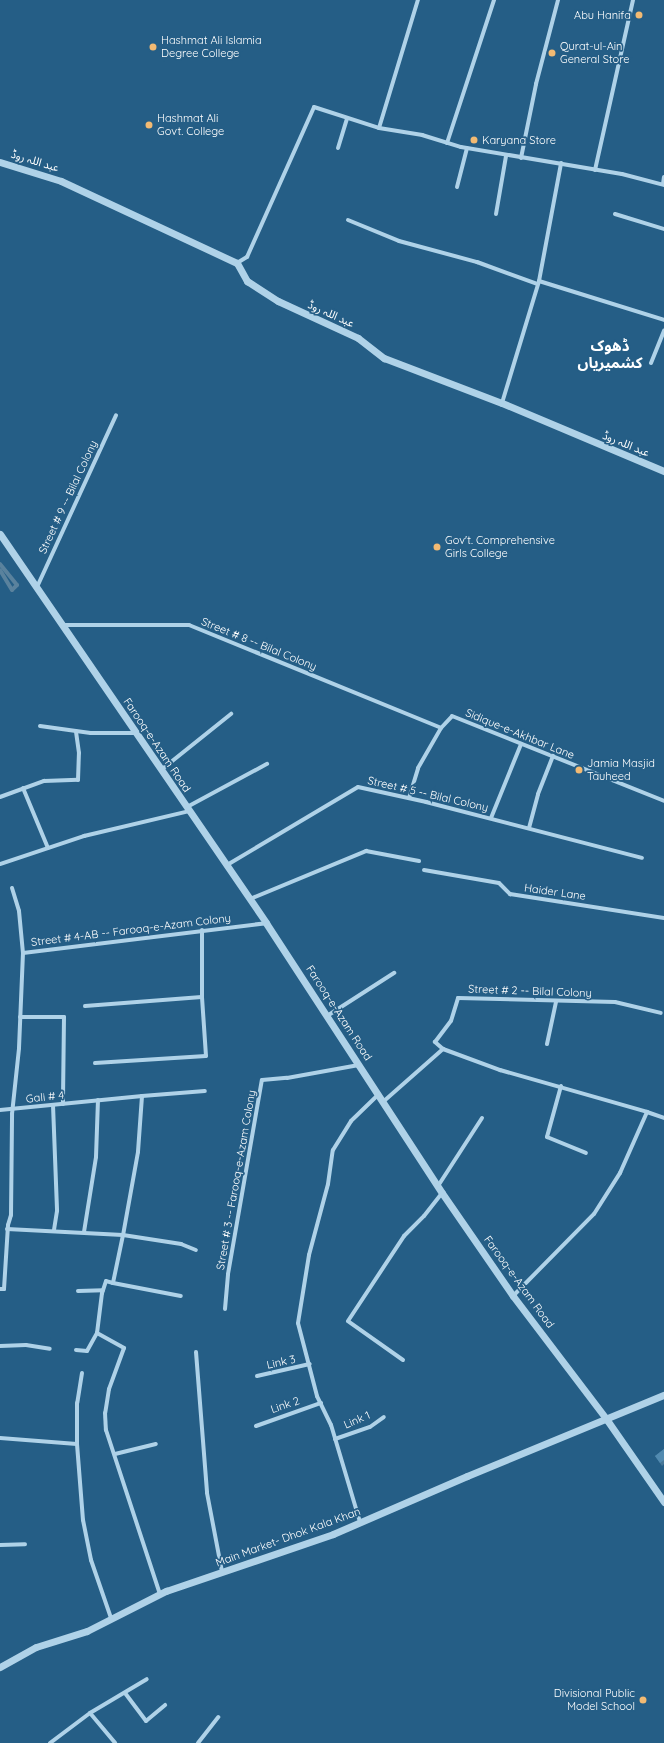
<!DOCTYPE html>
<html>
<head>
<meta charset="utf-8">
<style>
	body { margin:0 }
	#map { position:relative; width:664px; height:1743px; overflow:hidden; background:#255e86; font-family:Quicksand,"Noto Sans Arabic",sans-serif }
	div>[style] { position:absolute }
	.stream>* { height:4px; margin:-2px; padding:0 2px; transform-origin:2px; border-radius:2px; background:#5a829d }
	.minor>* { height:4px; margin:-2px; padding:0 2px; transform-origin:2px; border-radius:2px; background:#afd2e8 }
	.tertiary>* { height:7px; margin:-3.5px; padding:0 3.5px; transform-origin:3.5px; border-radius:3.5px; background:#afd2e8 }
	.wall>* { inset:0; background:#467797 }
	.building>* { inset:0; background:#518ab0 }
	.dots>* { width:11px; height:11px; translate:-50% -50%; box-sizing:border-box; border:2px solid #255e86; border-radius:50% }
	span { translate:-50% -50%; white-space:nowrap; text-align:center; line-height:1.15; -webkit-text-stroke:3.5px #255e86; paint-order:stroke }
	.poi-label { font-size:11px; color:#fff }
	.right { translate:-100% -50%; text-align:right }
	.left { translate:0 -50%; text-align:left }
	.street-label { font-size:11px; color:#fff }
	.district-label { font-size:15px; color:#fff; font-weight:700 }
</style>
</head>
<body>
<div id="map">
	<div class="stream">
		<div style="left:0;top:564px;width:27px;rotate:51deg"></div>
		<div style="left:17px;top:585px;width:7px;rotate:135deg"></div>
		<div style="left:12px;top:590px;width:23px;rotate:-121deg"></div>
	</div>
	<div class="minor">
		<div style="left:379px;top:128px;width:134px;rotate:-73.1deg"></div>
		<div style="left:447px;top:143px;width:151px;rotate:-71.8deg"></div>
		<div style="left:338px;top:148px;width:31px;rotate:-73deg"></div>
		<div style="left:521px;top:158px;width:76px;rotate:-78.5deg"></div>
		<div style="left:536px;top:84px;width:87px;rotate:-75.3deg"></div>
		<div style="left:595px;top:170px;width:174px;rotate:-77.4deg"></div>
		<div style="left:663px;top:184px;width:7px;rotate:-82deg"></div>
		<div style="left:457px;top:187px;width:40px;rotate:-75.6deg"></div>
		<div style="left:496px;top:214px;width:59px;rotate:-80.2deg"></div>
		<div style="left:615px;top:214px;width:51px;rotate:17deg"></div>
		<div style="left:348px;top:220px;width:55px;rotate:22.4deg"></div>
		<div style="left:399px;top:241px;width:81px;rotate:15.1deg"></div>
		<div style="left:477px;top:262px;width:64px;rotate:20.1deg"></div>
		<div style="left:237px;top:263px;width:12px;rotate:-31deg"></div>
		<div style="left:247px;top:257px;width:164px;rotate:-65.9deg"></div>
		<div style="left:314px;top:107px;width:68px;rotate:17.9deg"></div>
		<div style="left:379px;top:128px;width:44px;rotate:9.2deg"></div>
		<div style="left:422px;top:135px;width:41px;rotate:17.1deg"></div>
		<div style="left:461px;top:147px;width:163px;rotate:9.5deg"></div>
		<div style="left:622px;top:174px;width:43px;rotate:14.7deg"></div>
		<div style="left:539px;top:281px;width:131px;rotate:17.3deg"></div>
		<div style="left:651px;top:363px;width:35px;rotate:-68deg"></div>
		<div style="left:502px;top:403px;width:127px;rotate:-73.1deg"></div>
		<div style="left:539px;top:281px;width:120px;rotate:-79.4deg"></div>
		<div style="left:37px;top:587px;width:189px;rotate:-65.3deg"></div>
		<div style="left:62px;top:625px;width:127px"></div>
		<div style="left:189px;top:625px;width:272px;rotate:22.2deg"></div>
		<div style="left:40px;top:726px;width:51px;rotate:7.8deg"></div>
		<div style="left:91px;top:733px;width:45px"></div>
		<div style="left:161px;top:770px;width:90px;rotate:-38.7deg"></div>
		<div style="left:23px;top:788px;width:65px;rotate:67.4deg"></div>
		<div style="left:0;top:797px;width:47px;rotate:-20deg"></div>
		<div style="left:44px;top:781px;width:34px;rotate:-2deg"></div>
		<div style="left:78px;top:780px;width:27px;rotate:-88deg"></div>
		<div style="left:79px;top:753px;width:22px;rotate:-98deg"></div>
		<div style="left:409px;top:798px;width:31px;rotate:-73deg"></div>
		<div style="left:418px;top:768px;width:46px;rotate:-60.1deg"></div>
		<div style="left:441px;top:728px;width:16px;rotate:-47deg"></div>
		<div style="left:452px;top:716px;width:228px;rotate:21.8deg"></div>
		<div style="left:187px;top:807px;width:91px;rotate:-28.3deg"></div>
		<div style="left:491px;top:818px;width:80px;rotate:-67.9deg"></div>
		<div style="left:529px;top:828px;width:35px;rotate:-75deg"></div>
		<div style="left:538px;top:794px;width:41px;rotate:-68.5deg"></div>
		<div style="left:0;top:864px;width:89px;rotate:-18.4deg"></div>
		<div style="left:84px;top:836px;width:109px;rotate:-13.3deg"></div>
		<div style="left:227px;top:865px;width:152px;rotate:-30.8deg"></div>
		<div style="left:358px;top:787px;width:70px;rotate:12.4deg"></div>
		<div style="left:426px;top:802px;width:223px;rotate:14.5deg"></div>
		<div style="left:424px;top:870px;width:76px;rotate:9.8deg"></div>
		<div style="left:499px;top:883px;width:16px;rotate:45deg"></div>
		<div style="left:510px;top:894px;width:156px;rotate:8.9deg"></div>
		<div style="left:12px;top:888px;width:24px;rotate:73deg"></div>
		<div style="left:19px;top:911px;width:42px;rotate:84.6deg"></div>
		<div style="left:250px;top:899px;width:126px;rotate:-22.5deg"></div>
		<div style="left:366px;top:851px;width:54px;rotate:10.7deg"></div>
		<div style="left:85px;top:1006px;width:117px;rotate:-4.4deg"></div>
		<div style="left:327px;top:1016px;width:80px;rotate:-32.7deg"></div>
		<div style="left:20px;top:1017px;width:44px"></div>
		<div style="left:64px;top:1017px;width:87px;rotate:90.7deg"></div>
		<div style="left:547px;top:1044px;width:43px;rotate:-77.9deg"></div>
		<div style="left:443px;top:1049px;width:11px;rotate:-139deg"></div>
		<div style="left:435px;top:1042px;width:26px;rotate:-53deg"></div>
		<div style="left:451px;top:1021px;width:24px;rotate:-73deg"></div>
		<div style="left:458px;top:998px;width:157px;rotate:1.5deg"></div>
		<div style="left:615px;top:1002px;width:47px;rotate:13.4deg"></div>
		<div style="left:95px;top:1063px;width:111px;rotate:-3.6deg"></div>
		<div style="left:206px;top:1056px;width:59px;rotate:-93.9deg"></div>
		<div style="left:202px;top:997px;width:67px;rotate:-90deg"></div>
		<div style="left:561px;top:1086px;width:53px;rotate:105.4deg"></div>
		<div style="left:547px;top:1137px;width:42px;rotate:22.3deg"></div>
		<div style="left:142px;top:1096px;width:63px;rotate:-4.5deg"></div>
		<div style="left:384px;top:1101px;width:79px;rotate:-41.4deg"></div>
		<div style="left:443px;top:1049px;width:61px;rotate:20.2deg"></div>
		<div style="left:500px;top:1070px;width:153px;rotate:15.9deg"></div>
		<div style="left:53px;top:1105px;width:106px;rotate:87.8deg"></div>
		<div style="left:57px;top:1211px;width:19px;rotate:99deg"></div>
		<div style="left:0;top:1110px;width:143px;rotate:-5.6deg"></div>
		<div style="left:142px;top:1096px;width:56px;rotate:94.1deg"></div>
		<div style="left:138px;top:1152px;width:84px;rotate:100.2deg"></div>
		<div style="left:123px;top:1235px;width:49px;rotate:101.8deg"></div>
		<div style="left:113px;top:1283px;width:7px;rotate:-164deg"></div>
		<div style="left:106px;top:1281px;width:13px;rotate:108deg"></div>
		<div style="left:102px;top:1293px;width:40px;rotate:97.1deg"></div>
		<div style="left:97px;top:1333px;width:31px;rotate:29deg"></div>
		<div style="left:124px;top:1348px;width:44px;rotate:110.1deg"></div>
		<div style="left:109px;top:1389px;width:24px;rotate:99deg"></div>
		<div style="left:105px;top:1413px;width:17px;rotate:87deg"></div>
		<div style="left:106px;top:1430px;width:173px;rotate:71.8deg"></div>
		<div style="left:438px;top:1186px;width:81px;rotate:-57.1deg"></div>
		<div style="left:7px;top:1229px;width:116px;rotate:3deg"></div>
		<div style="left:123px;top:1235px;width:59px;rotate:8.8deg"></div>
		<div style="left:181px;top:1244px;width:16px;rotate:22deg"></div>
		<div style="left:84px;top:1232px;width:76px;rotate:-80.9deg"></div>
		<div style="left:96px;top:1157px;width:57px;rotate:-88deg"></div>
		<div style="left:113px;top:1283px;width:69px;rotate:10.8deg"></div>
		<div style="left:0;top:1289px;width:4px"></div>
		<div style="left:4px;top:1289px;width:64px;rotate:-86.4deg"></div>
		<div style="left:8px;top:1225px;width:10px;rotate:-73deg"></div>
		<div style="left:11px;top:1215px;width:101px;rotate:-89.4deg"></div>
		<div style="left:12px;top:1114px;width:66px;rotate:-83.9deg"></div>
		<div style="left:19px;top:1048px;width:95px;rotate:-87.6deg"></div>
		<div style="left:23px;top:953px;width:245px;rotate:-7deg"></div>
		<div style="left:78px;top:1291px;width:25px;rotate:-2deg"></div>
		<div style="left:513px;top:1296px;width:115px;rotate:-45.4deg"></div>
		<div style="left:594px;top:1214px;width:49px;rotate:-57.6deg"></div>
		<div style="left:620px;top:1173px;width:67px;rotate:-66.1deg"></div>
		<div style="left:647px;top:1112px;width:18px;rotate:19deg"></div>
		<div style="left:225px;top:1309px;width:35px;rotate:-85deg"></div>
		<div style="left:228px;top:1274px;width:197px;rotate:-80.1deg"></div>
		<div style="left:262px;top:1080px;width:25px;rotate:-5deg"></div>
		<div style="left:287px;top:1078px;width:73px;rotate:-10.2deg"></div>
		<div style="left:0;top:1346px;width:26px;rotate:-2deg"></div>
		<div style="left:26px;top:1345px;width:24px;rotate:9deg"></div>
		<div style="left:76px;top:1350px;width:11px;rotate:5deg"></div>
		<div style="left:87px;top:1351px;width:21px;rotate:-61deg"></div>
		<div style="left:196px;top:1352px;width:141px;rotate:85.5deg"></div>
		<div style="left:207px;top:1493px;width:80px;rotate:79.2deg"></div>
		<div style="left:403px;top:1360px;width:67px;rotate:-144.7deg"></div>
		<div style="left:348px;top:1321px;width:102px;rotate:-56.6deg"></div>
		<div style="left:404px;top:1236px;width:28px;rotate:-45deg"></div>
		<div style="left:424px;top:1216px;width:29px;rotate:-52deg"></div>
		<div style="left:82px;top:1373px;width:30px;rotate:99deg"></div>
		<div style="left:77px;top:1403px;width:41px;rotate:90deg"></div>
		<div style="left:77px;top:1444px;width:76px;rotate:85.5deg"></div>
		<div style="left:83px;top:1520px;width:41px;rotate:78.7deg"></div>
		<div style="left:91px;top:1560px;width:61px;rotate:71deg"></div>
		<div style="left:257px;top:1376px;width:54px;rotate:-12.8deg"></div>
		<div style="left:256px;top:1426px;width:69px;rotate:-19.5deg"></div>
		<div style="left:0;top:1438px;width:77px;rotate:4.5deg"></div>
		<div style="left:335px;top:1439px;width:37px;rotate:-19deg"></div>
		<div style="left:370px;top:1427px;width:17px;rotate:-36deg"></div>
		<div style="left:115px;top:1454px;width:42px;rotate:-13.7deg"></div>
		<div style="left:360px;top:1522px;width:101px;rotate:-106.6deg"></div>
		<div style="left:331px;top:1425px;width:32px;rotate:-116deg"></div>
		<div style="left:317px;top:1396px;width:75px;rotate:-104.6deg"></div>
		<div style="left:298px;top:1323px;width:69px;rotate:-80.8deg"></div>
		<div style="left:309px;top:1255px;width:73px;rotate:-75deg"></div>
		<div style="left:328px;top:1184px;width:34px;rotate:-82deg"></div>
		<div style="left:333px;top:1150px;width:34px;rotate:-58deg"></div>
		<div style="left:351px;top:1121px;width:37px;rotate:-44deg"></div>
		<div style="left:0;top:1545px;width:25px;rotate:-2deg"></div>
		<div style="left:125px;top:1693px;width:35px;rotate:53deg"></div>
		<div style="left:146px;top:1721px;width:25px;rotate:-40deg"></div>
		<div style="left:90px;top:1713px;width:39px;rotate:50deg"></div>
		<div style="left:50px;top:1743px;width:50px;rotate:-36.9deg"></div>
		<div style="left:90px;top:1713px;width:66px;rotate:-30.8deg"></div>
		<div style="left:198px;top:1743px;width:33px;rotate:-52deg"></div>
	</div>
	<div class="tertiary">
		<div style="left:0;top:162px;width:64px;rotate:17.3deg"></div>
		<div style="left:61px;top:181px;width:194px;rotate:25deg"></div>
		<div style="left:237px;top:263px;width:21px;rotate:61deg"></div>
		<div style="left:247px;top:281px;width:37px;rotate:33deg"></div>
		<div style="left:278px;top:301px;width:88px;rotate:24.8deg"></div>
		<div style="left:358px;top:338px;width:33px;rotate:38deg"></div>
		<div style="left:384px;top:358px;width:126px;rotate:20.9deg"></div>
		<div style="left:502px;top:403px;width:176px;rotate:22.8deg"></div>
		<div style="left:0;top:534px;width:471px;rotate:55.6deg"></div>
		<div style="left:266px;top:923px;width:322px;rotate:56.9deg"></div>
		<div style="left:442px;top:1193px;width:125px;rotate:55.4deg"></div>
		<div style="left:513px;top:1296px;width:156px;rotate:52.8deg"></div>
		<div style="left:607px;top:1420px;width:100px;rotate:55.2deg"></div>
		<div style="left:0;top:1667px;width:41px;rotate:-29.1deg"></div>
		<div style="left:36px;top:1647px;width:53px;rotate:-17.4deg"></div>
		<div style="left:87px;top:1631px;width:89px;rotate:-26.9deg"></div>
		<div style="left:166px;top:1591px;width:176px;rotate:-18.8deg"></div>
		<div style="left:333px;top:1534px;width:146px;rotate:-23.4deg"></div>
		<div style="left:467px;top:1476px;width:213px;rotate:-22.4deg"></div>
	</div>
	<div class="wall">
		<div style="clip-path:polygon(664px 1449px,664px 1464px,662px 1466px,655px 1456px)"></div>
	</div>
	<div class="building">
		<div style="clip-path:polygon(664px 1449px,664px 1460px,660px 1463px,655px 1456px)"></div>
	</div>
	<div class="dots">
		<div style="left:639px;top:15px;background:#f2ba73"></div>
		<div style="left:153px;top:47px;background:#f2ba73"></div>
		<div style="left:552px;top:53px;background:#f2ba73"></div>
		<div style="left:149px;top:125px;background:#f2ba73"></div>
		<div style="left:474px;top:140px;background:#f2ba73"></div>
		<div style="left:437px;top:547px;background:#f2ba73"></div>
		<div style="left:579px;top:770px;background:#f2ba73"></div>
		<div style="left:643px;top:1700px;background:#f2ba73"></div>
	</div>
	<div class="poi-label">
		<span class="right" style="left:631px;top:15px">Abu Hanifa</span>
		<span class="left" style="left:161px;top:47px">Hashmat Ali Islamia<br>Degree College</span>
		<span class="left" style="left:560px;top:53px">Qurat-ul-Ain<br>General Store</span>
		<span class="left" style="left:157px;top:125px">Hashmat Ali<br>Govt. College</span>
		<span class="left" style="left:482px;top:140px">Karyana Store</span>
		<span class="left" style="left:445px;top:547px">Gov't. Comprehensive<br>Girls College</span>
		<span class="left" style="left:587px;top:770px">Jamia Masjid<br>Tauheed</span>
		<span class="right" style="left:635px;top:1700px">Divisional Public<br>Model School</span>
	</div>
	<div class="street-label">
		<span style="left:35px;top:161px;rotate:17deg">عبد اللہ روڈ</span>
		<span style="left:331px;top:314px;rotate:24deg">عبد اللہ روڈ</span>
		<span style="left:626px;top:444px;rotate:22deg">عبد اللہ روڈ</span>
		<span style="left:68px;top:497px;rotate:-65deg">Street # 9 -- Bilal Colony</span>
		<span style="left:259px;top:644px;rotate:22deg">Street # 8 -- Bilal Colony</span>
		<span style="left:520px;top:734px;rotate:22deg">Sidique-e-Akhbar Lane</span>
		<span style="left:157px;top:745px;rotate:56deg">Farooq-e-Azam Road</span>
		<span style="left:428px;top:794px;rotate:13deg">Street # 5 -- Bilal Colony</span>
		<span style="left:555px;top:892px;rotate:8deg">Haider Lane</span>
		<span style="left:131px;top:930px;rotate:-7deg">Street # 4-AB -- Farooq-e-Azam Colony</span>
		<span style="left:530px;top:991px;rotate:2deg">Street # 2 -- Bilal Colony</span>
		<span style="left:339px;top:1013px;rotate:57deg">Farooq-e-Azam Road</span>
		<span style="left:45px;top:1097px;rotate:-6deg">Gali # 4</span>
		<span style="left:236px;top:1180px;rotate:-80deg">Street # 3 -- Farooq-e-Azam Colony</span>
		<span style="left:519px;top:1282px;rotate:54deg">Farooq-e-Azam Road</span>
		<span style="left:281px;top:1362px;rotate:-12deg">Link 3</span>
		<span style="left:285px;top:1405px;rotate:-19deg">Link 2</span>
		<span style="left:357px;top:1420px;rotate:-23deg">Link 1</span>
		<span style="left:288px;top:1537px;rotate:-20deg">Main Market- Dhok Kala Khan</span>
	</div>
	<div class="district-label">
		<span style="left:610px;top:354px">ڈھوک<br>کشمیریاں</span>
	</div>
</div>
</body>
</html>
